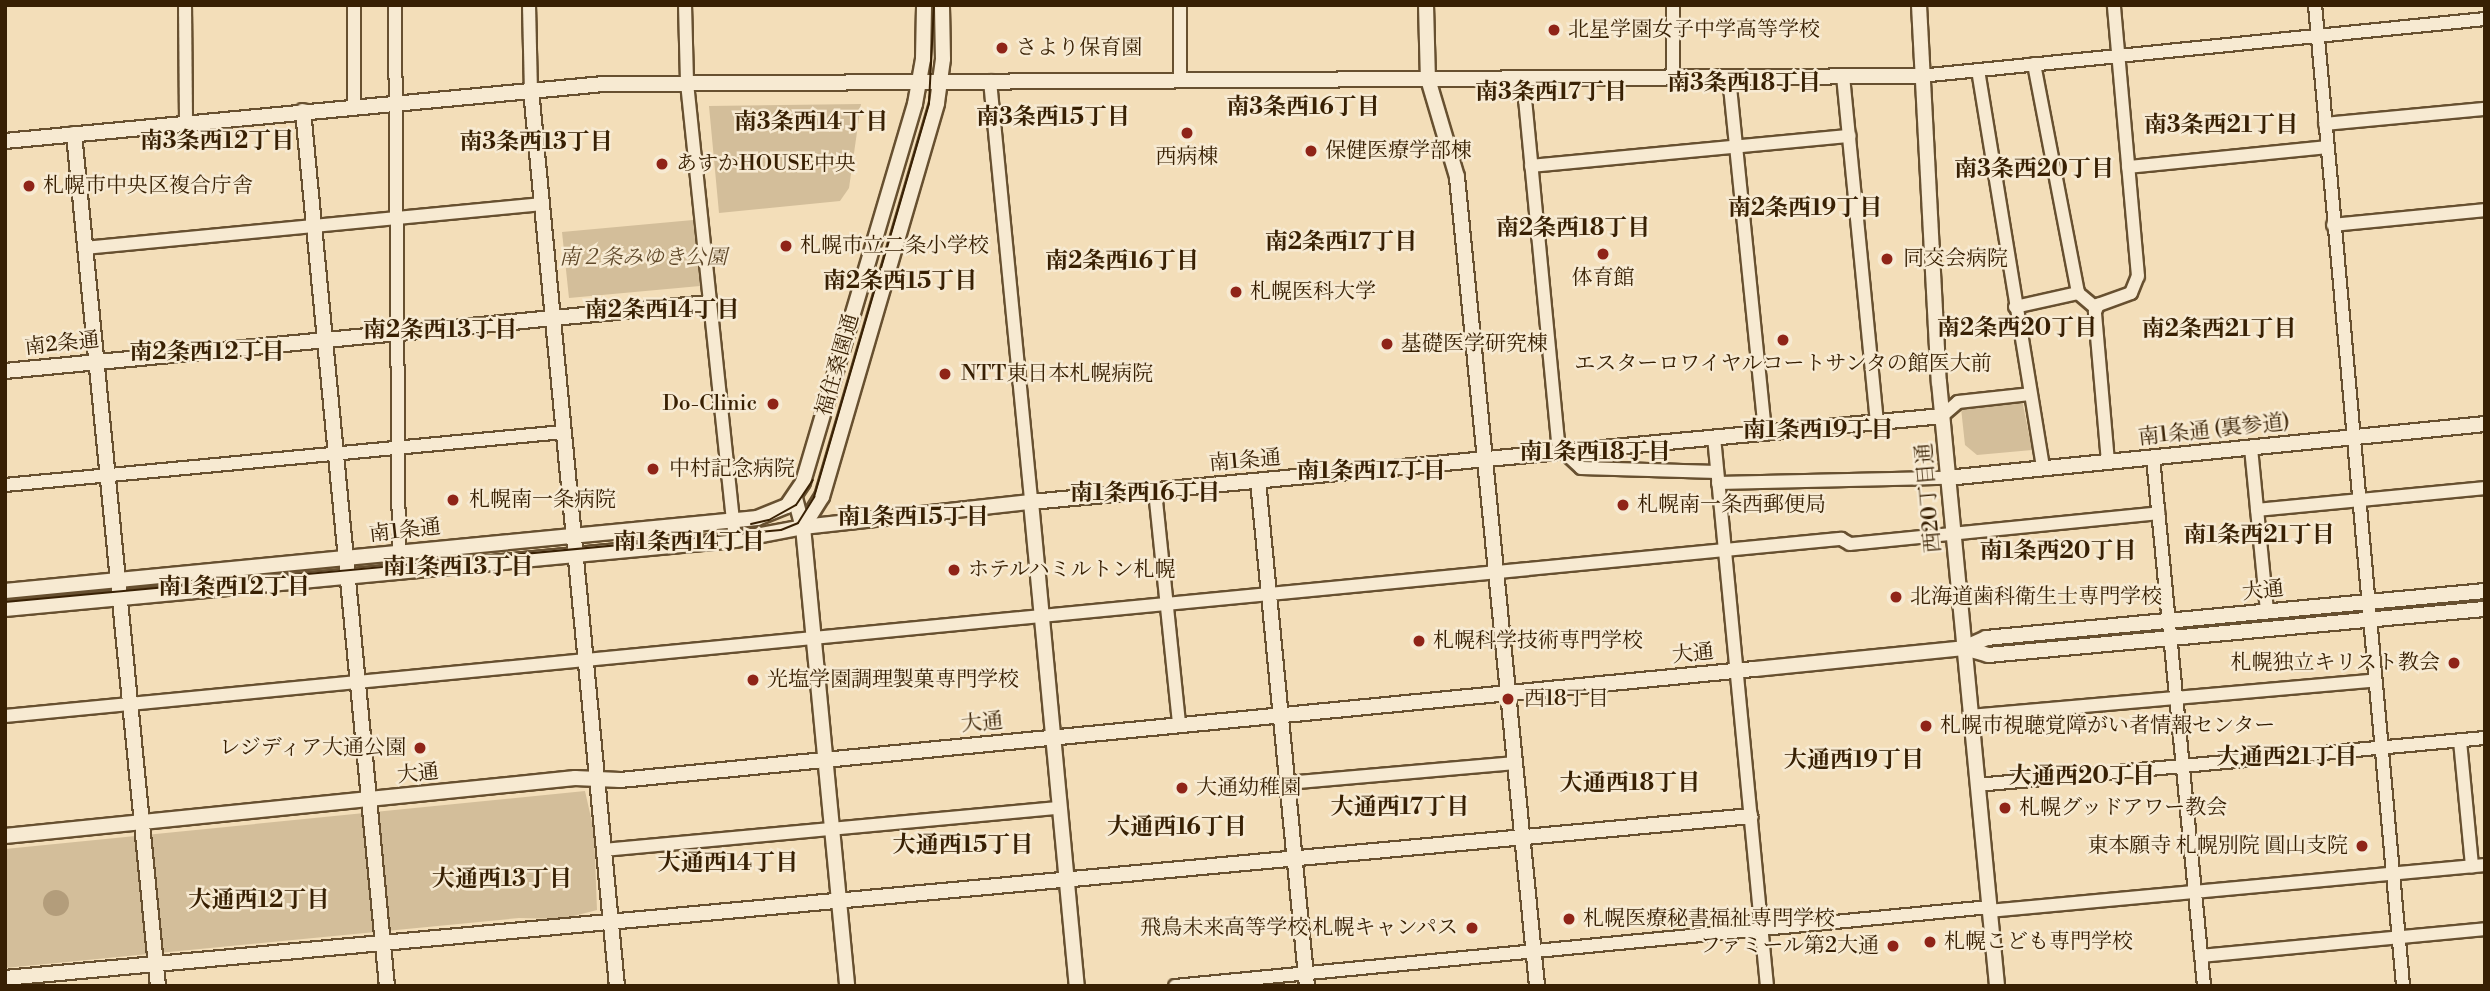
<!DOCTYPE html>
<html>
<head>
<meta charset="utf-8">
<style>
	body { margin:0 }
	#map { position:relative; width:2490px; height:991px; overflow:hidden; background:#f3deb9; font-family:"Libre Bodoni","Noto Serif JP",serif }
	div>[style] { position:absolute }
	.green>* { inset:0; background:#d3be9a }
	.water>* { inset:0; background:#b39d7b }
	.round { border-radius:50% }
	.roads { filter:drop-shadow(2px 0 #675030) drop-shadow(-2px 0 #675030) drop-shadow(0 2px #675030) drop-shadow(0 -2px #675030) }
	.minor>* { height:12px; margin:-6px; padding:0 6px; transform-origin:6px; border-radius:6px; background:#f7ead2 }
	.tertiary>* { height:14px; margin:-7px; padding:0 7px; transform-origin:7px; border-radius:7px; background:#f7ead2 }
	.tram>* { height:2px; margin:-1px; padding:0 1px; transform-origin:1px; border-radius:1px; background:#382003 }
	.dots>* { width:19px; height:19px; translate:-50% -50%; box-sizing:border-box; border:4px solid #f7ead2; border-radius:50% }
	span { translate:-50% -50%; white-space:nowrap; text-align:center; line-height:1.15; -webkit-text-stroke:5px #f7ead2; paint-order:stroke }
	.poi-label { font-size:21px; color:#382003 }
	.left { translate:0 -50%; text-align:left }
	.right { translate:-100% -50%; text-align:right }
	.park-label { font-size:21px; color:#5f4829; font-style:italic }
	.street-label { font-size:21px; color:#382003 }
	.neighbourhood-label { font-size:23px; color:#382003; font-weight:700 }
	.frame { position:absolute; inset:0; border:7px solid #382003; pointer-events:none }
</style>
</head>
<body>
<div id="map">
	<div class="green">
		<div style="clip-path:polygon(861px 104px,849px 188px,840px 201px,719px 213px,709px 106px)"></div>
		<div style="clip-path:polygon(693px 220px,700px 286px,569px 298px,562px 232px)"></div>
		<div style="clip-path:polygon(2022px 400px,2032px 450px,1977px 455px,1965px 445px,1961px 408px)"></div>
		<div style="clip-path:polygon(585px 791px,594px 831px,597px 910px,562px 919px,519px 918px,5px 968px,5px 849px)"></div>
	</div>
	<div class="water">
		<div class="round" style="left:43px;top:890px;width:26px;height:26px"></div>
	</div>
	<div class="roads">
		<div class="minor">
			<div style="left:185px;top:5px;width:117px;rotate:89.5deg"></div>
			<div style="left:354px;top:5px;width:102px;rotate:90deg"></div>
			<div style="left:395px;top:5px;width:566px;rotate:89.6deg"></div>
			<div style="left:529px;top:5px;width:85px;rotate:88.7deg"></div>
			<div style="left:685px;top:5px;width:78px;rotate:88.5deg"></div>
			<div style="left:687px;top:83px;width:460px;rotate:84deg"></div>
			<div style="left:1180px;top:5px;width:75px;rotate:90deg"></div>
			<div style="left:1673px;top:5px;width:72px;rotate:90deg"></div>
			<div style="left:2315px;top:5px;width:985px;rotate:84.87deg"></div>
			<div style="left:2034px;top:64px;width:233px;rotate:79.1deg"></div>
			<div style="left:2078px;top:293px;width:23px;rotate:40deg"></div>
			<div style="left:1978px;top:70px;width:403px;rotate:80.7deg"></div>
			<div style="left:1843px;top:76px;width:348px;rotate:84.4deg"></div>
			<div style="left:1920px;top:76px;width:568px;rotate:-5.76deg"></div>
			<div style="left:1729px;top:77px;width:358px;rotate:84.2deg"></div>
			<div style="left:1523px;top:78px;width:376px;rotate:84.5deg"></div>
			<div style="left:990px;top:81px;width:423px;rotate:84.4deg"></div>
			<div style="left:2325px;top:124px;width:161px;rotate:-5.4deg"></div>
			<div style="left:1531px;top:166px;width:320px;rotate:-5.4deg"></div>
			<div style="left:2128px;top:167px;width:200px;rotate:-5.7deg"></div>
			<div style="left:2333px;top:225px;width:153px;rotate:-5.6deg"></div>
			<div style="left:85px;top:248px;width:459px;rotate:-5.5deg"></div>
			<div style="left:2015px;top:307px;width:65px;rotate:-12.5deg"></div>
			<div style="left:1942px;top:416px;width:21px;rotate:-41deg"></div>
			<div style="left:1958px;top:402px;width:72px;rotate:-6.3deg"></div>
			<div style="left:1714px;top:437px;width:552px;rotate:84.49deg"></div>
			<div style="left:2251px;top:448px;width:164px;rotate:84.4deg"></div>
			<div style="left:1564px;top:452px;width:23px;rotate:43deg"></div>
			<div style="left:1581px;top:468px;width:136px;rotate:1.7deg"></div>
			<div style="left:2153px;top:458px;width:530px;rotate:84.48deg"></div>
			<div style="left:2108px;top:462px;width:151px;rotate:-95deg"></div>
			<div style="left:2095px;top:312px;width:8px;rotate:-67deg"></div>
			<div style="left:2098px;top:305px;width:35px;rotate:-20deg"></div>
			<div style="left:2131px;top:293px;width:18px;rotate:-68deg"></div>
			<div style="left:2138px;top:276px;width:272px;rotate:-95.1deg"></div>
			<div style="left:1718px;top:483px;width:229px;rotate:-1.3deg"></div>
			<div style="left:5px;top:485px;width:562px;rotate:-5.42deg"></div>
			<div style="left:1155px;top:491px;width:234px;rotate:84.1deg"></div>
			<div style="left:2257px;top:510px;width:229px;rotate:-5.5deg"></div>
			<div style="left:5px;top:716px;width:1845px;rotate:-5.51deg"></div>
			<div style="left:1841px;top:539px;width:10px;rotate:29deg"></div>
			<div style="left:1850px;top:544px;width:310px;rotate:-5.7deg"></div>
			<div style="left:1970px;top:716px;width:406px;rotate:-5deg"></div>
			<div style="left:2460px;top:741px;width:126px;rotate:84.5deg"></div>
			<div style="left:1287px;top:783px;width:229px;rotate:-5deg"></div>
			<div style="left:1977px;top:785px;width:510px;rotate:-5.29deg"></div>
			<div style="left:604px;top:850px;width:458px;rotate:-5.3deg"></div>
			<div style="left:1989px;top:911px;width:498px;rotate:-5.3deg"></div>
			<div style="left:2201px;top:956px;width:285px;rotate:-5.4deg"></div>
			<div style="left:1175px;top:986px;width:818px;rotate:-5.54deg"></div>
		</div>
		<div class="tertiary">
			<div style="left:1426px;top:5px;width:74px;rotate:88.5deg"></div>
			<div style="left:1428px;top:79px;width:102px;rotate:73.5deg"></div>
			<div style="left:1457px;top:177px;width:813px;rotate:84.35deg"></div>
			<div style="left:1919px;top:5px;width:378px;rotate:87deg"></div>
			<div style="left:1939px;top:382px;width:607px;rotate:84.51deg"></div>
			<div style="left:531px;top:90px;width:900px;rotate:84.52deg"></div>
			<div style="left:303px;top:111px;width:879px;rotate:84.52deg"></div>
			<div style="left:74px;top:134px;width:856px;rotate:84.37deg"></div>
			<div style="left:5px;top:141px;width:601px;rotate:-5.44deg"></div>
			<div style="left:603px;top:84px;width:1317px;rotate:-0.35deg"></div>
			<div style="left:5px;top:371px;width:706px;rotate:-5.52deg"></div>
			<div style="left:1947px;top:478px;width:541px;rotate:-5.73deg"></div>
			<div style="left:1258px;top:481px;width:507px;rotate:84.46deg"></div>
			<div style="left:795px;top:498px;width:30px;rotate:75deg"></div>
			<div style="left:803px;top:527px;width:461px;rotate:84.5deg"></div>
			<div style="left:1031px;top:502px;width:486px;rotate:84.6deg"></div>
			<div style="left:803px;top:527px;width:36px;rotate:-58deg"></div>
			<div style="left:822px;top:497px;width:410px;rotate:-73.7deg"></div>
			<div style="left:937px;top:103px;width:44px;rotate:-82.2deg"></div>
			<div style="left:943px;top:59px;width:54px;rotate:-91.1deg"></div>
			<div style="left:5px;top:591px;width:756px;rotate:-5.54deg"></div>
			<div style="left:757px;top:518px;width:32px;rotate:-22deg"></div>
			<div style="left:787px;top:506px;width:29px;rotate:-56deg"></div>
			<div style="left:803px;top:482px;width:394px;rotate:-73.5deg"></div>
			<div style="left:915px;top:104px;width:46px;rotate:-79.9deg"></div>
			<div style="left:923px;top:59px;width:54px;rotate:-88.9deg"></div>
			<div style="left:5px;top:609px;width:733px;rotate:-5.4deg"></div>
			<div style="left:735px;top:540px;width:69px;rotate:-10.8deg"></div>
			<div style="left:803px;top:527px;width:229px;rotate:-6.3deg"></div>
			<div style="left:1031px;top:502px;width:915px;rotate:-5.39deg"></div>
			<div style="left:1964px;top:648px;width:25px;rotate:16deg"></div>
			<div style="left:1988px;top:655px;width:499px;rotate:-5.3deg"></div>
			<div style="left:5px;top:836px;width:573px;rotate:-5.81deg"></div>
			<div style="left:575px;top:778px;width:45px;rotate:2.5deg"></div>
			<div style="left:620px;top:780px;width:1140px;rotate:-5.59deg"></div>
			<div style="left:1755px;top:669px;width:210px;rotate:-5.7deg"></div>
			<div style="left:1964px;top:648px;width:24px;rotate:-24deg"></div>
			<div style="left:1986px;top:638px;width:501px;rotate:-5.38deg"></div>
			<div style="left:5px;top:978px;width:1753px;rotate:-5.3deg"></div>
		</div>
	</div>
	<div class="tram">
		<div style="left:751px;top:524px;width:18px;rotate:-13deg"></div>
		<div style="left:769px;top:520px;width:31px;rotate:-29deg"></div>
		<div style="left:796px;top:505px;width:30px;rotate:-56deg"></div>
		<div style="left:5px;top:602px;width:779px;rotate:-5.3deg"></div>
		<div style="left:781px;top:530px;width:18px;rotate:-22deg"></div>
		<div style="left:798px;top:523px;width:31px;rotate:-58deg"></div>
		<div style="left:814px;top:497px;width:410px;rotate:-73.7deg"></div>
		<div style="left:929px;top:103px;width:98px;rotate:-87.1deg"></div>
	</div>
	<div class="dots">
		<div style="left:1554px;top:30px;background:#8f2418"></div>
		<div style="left:1002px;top:48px;background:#8f2418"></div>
		<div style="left:1187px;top:133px;background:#8f2418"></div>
		<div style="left:1311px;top:151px;background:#8f2418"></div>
		<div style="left:662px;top:164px;background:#8f2418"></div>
		<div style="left:29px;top:186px;background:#8f2418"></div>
		<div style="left:786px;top:246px;background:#8f2418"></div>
		<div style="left:1603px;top:254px;background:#8f2418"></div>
		<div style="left:1887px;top:259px;background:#8f2418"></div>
		<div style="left:1236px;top:292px;background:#8f2418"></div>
		<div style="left:1783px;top:340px;background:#8f2418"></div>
		<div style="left:1387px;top:344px;background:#8f2418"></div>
		<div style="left:945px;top:374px;background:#8f2418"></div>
		<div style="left:773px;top:404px;background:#8f2418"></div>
		<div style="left:653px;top:469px;background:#8f2418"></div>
		<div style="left:453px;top:500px;background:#8f2418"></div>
		<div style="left:1623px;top:505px;background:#8f2418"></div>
		<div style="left:954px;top:570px;background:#8f2418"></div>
		<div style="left:1896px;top:597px;background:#8f2418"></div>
		<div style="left:1419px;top:641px;background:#8f2418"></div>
		<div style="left:2454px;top:663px;background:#8f2418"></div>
		<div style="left:753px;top:680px;background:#8f2418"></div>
		<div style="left:1508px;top:699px;background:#8f2418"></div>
		<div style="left:1926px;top:726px;background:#8f2418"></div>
		<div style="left:420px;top:748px;background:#8f2418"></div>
		<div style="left:1182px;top:788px;background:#8f2418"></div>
		<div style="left:2005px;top:808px;background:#8f2418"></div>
		<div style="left:2362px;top:846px;background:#8f2418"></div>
		<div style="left:1569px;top:919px;background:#8f2418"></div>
		<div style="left:1472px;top:928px;background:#8f2418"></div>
		<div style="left:1930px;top:942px;background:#8f2418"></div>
		<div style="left:1893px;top:946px;background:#8f2418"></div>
	</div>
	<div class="poi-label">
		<span class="left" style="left:1568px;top:30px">北星学園女子中学高等学校</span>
		<span class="left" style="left:1016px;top:48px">さより保育園</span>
		<span class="left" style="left:1325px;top:151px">保健医療学部棟</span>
		<span style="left:1187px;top:157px">西病棟</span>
		<span class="left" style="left:676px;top:164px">あすかHOUSE中央</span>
		<span class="left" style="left:43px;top:186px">札幌市中央区複合庁舎</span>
		<span class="left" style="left:800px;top:246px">札幌市立二条小学校</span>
		<span class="left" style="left:1903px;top:259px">同交会病院</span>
		<span style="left:1603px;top:278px">体育館</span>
		<span class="left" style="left:1250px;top:292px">札幌医科大学</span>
		<span class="left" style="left:1401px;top:344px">基礎医学研究棟</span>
		<span style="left:1783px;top:364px">エスターロワイヤルコートサンタの館医大前</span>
		<span class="left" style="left:961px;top:374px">NTT東日本札幌病院</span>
		<span class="right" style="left:757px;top:404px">Do-Clinic</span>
		<span class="left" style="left:669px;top:469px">中村記念病院</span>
		<span class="left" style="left:469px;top:500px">札幌南一条病院</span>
		<span class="left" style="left:1637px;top:505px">札幌南一条西郵便局</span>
		<span class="left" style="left:968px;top:570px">ホテルハミルトン札幌</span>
		<span class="left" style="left:1910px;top:597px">北海道歯科衛生士専門学校</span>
		<span class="left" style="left:1433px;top:641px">札幌科学技術専門学校</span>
		<span class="right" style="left:2440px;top:663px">札幌独立キリスト教会</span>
		<span class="left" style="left:767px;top:680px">光塩学園調理製菓専門学校</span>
		<span class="left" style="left:1524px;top:699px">西18丁目</span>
		<span class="left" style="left:1940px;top:726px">札幌市視聴覚障がい者情報センター</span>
		<span class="right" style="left:406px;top:748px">レジディア大通公園</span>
		<span class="left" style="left:1196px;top:788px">大通幼稚園</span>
		<span class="left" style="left:2019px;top:808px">札幌グッドアワー教会</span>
		<span class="right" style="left:2348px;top:846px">東本願寺 札幌別院 圓山支院</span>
		<span class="left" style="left:1583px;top:919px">札幌医療秘書福祉専門学校</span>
		<span class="right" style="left:1458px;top:928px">飛鳥未来高等学校 札幌キャンパス</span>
		<span class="left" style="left:1944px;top:942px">札幌こども専門学校</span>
		<span class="right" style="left:1879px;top:946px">ファミール第2大通</span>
	</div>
	<div class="park-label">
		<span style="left:643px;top:258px">南２条みゆき公園</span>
	</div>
	<div class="street-label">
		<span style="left:62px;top:344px;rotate:-6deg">南2条通</span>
		<span style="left:838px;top:365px;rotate:-74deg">福住桑園通</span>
		<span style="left:2214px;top:430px;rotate:-6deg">南1条通 (裏参道)</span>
		<span style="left:1245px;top:461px;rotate:-5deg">南1条通</span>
		<span style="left:1929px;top:498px;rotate:-95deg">西20丁目通</span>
		<span style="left:405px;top:531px;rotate:-6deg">南1条通</span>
		<span style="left:2263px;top:591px;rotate:-6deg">大通</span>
		<span style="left:1693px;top:654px;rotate:-6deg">大通</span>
		<span style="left:982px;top:723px;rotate:-6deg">大通</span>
		<span style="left:418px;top:774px;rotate:-6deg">大通</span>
	</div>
	<div class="neighbourhood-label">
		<span style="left:1744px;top:83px">南3条西18丁目</span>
		<span style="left:1551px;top:92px">南3条西17丁目</span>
		<span style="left:1303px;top:107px">南3条西16丁目</span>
		<span style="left:1053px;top:117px">南3条西15丁目</span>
		<span style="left:811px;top:122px">南3条西14丁目</span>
		<span style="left:2221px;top:125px">南3条西21丁目</span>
		<span style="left:217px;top:141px">南3条西12丁目</span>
		<span style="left:536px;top:142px">南3条西13丁目</span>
		<span style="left:2034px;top:169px">南3条西20丁目</span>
		<span style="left:1805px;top:208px">南2条西19丁目</span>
		<span style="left:1573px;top:228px">南2条西18丁目</span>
		<span style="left:1341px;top:242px">南2条西17丁目</span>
		<span style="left:1122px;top:261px">南2条西16丁目</span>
		<span style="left:900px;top:281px">南2条西15丁目</span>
		<span style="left:662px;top:310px">南2条西14丁目</span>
		<span style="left:2017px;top:328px">南2条西20丁目</span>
		<span style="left:2219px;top:329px">南2条西21丁目</span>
		<span style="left:440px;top:330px">南2条西13丁目</span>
		<span style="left:207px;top:352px">南2条西12丁目</span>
		<span style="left:1818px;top:430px">南1条西19丁目</span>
		<span style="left:1595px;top:452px">南1条西18丁目</span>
		<span style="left:1371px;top:471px">南1条西17丁目</span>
		<span style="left:1145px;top:493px">南1条西16丁目</span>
		<span style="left:913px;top:517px">南1条西15丁目</span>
		<span style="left:2259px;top:535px">南1条西21丁目</span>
		<span style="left:689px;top:542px">南1条西14丁目</span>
		<span style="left:2058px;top:551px">南1条西20丁目</span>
		<span style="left:458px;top:567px">南1条西13丁目</span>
		<span style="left:234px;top:587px">南1条西12丁目</span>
		<span style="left:2287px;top:757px">大通西21丁目</span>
		<span style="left:1854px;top:760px">大通西19丁目</span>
		<span style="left:2082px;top:776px">大通西20丁目</span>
		<span style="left:1630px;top:783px">大通西18丁目</span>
		<span style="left:1400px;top:807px">大通西17丁目</span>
		<span style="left:1177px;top:827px">大通西16丁目</span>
		<span style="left:963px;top:845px">大通西15丁目</span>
		<span style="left:728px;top:863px">大通西14丁目</span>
		<span style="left:502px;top:879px">大通西13丁目</span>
		<span style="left:259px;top:900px">大通西12丁目</span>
	</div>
	<div class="frame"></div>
</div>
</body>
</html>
